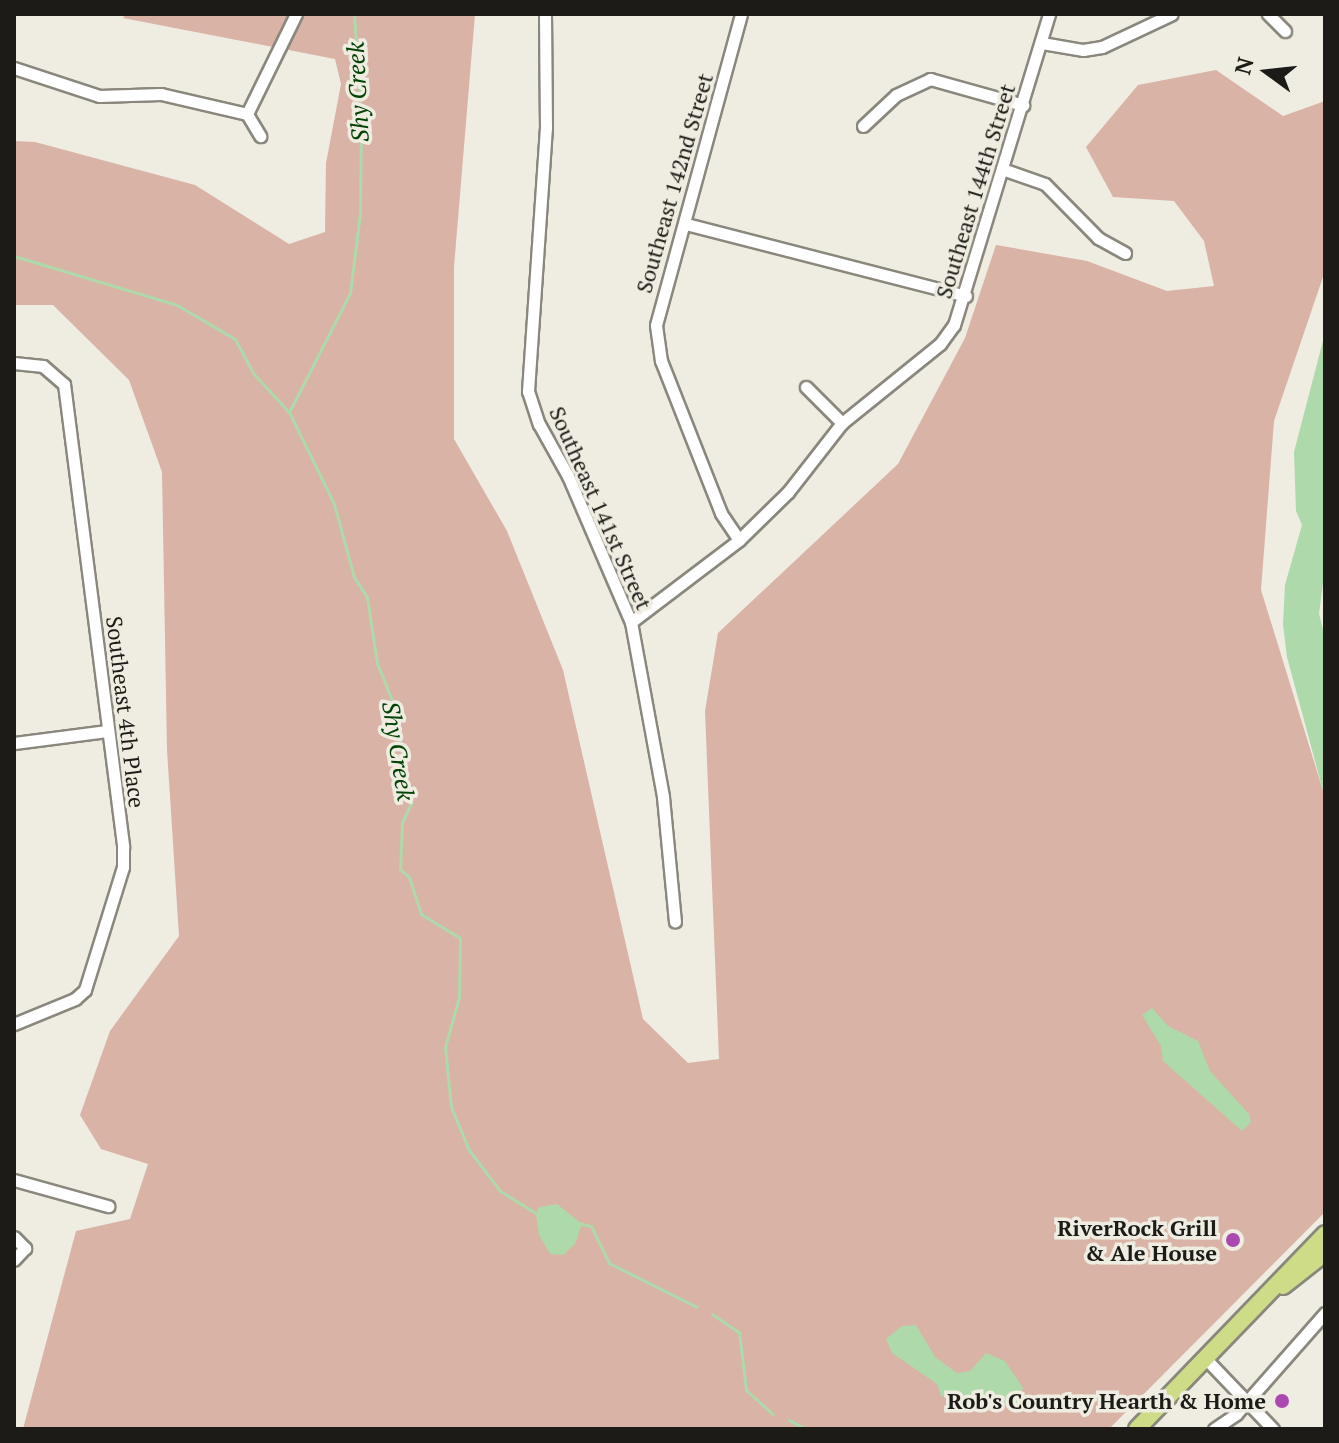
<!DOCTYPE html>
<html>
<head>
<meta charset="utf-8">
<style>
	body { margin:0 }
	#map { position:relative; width:1339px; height:1443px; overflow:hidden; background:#efece1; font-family:"PT Serif",serif }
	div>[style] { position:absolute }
	.green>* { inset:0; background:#d9b3a5 }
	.water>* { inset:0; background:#add9ab }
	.stream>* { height:3px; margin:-1.5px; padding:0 1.5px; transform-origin:1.5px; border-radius:1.5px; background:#add9ab }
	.roads { filter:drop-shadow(2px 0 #8a877d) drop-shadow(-2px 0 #8a877d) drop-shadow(0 2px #8a877d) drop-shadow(0 -2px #8a877d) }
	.street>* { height:11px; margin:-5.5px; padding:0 5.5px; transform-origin:5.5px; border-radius:5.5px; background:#fff }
	.primary>* { height:16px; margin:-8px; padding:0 8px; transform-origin:8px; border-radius:8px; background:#cedb87 }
	.dots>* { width:22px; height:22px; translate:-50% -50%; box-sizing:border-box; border:4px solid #efece1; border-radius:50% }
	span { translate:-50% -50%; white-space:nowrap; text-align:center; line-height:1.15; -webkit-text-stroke:7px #efece1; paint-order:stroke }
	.street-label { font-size:22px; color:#1c1b17 }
	.poi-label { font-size:22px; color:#1c1b17; font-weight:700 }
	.right { translate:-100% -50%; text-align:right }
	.water-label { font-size:24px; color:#034406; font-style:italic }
	.frame { position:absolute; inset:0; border:16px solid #1c1b17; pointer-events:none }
	.north { position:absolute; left:1227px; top:32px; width:80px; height:80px; -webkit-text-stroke:6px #efece1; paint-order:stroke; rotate:285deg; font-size:22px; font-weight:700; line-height:32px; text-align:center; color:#1c1b17 }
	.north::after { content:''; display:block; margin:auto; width:28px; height:36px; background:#1c1b17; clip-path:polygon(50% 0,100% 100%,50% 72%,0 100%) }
</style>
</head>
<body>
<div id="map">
	<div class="green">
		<div style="clip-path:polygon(126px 14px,475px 14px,454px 267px,454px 439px,507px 531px,563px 670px,643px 1019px,688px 1063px,719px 1059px,705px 711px,718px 633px,898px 464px,965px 338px,996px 245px,1087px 261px,1167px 291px,1214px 286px,1204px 241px,1174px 201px,1113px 197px,1086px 147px,1138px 85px,1216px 70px,1283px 116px,1325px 101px,1325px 271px,1274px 421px,1261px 590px,1325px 797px,1325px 1212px,1109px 1429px,23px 1429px,76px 1231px,130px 1219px,148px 1164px,101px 1149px,80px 1115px,110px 1031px,179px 936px,167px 750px,162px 472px,129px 380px,53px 305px,14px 305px,14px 141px,35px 142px,195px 185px,289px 244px,325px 232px,326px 163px,341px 84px,335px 59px,123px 18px)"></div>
	</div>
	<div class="water">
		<div style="clip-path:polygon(1325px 333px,1325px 568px,1319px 614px,1325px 637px,1325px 798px,1287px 657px,1283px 624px,1285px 585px,1302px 525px,1296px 511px,1294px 452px)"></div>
		<div style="clip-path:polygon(1152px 1008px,1168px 1026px,1198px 1041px,1210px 1071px,1249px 1114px,1251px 1122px,1242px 1131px,1163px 1061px,1161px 1046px,1142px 1015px)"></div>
		<div style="clip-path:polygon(557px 1204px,582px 1224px,575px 1244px,563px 1255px,550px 1254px,539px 1235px,536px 1214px,539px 1207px)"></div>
		<div style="clip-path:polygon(916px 1325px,935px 1357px,957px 1373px,970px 1371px,986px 1353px,1005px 1361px,1023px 1388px,1015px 1407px,941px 1396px,937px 1384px,892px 1353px,886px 1339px,902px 1326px)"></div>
	</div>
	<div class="stream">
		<div style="left:354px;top:14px;width:100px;rotate:86deg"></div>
		<div style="left:361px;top:114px;width:99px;rotate:90.6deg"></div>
		<div style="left:360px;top:213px;width:81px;rotate:97.1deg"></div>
		<div style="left:350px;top:293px;width:134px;rotate:117.1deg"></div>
		<div style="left:289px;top:412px;width:102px;rotate:63.9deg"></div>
		<div style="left:334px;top:504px;width:76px;rotate:74.7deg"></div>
		<div style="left:354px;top:577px;width:24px;rotate:57deg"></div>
		<div style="left:367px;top:597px;width:67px;rotate:81.4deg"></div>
		<div style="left:377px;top:663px;width:40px;rotate:68deg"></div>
		<div style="left:392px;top:700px;width:105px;rotate:79.5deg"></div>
		<div style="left:411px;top:803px;width:21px;rotate:115deg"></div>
		<div style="left:402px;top:822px;width:47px;rotate:92.4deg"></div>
		<div style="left:400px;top:869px;width:12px;rotate:42deg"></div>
		<div style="left:409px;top:877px;width:39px;rotate:72deg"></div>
		<div style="left:421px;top:914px;width:46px;rotate:31.6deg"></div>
		<div style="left:460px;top:938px;width:59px;rotate:91deg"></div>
		<div style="left:459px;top:997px;width:52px;rotate:105.6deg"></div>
		<div style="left:445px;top:1047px;width:60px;rotate:84.3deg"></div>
		<div style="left:451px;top:1107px;width:47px;rotate:67.3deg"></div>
		<div style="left:469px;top:1150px;width:51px;rotate:52.9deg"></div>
		<div style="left:500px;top:1191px;width:46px;rotate:31.6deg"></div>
		<div style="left:14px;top:256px;width:170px;rotate:16.7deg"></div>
		<div style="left:177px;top:305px;width:67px;rotate:30.4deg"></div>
		<div style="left:235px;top:339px;width:38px;rotate:62deg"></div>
		<div style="left:253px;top:373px;width:52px;rotate:47.4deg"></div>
		<div style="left:578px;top:1223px;width:13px;rotate:13deg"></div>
		<div style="left:591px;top:1226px;width:41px;rotate:64.1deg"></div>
		<div style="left:609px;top:1263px;width:98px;rotate:26.6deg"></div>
		<div style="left:712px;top:1314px;width:32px;rotate:34deg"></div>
		<div style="left:739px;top:1332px;width:58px;rotate:83.1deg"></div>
		<div style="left:746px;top:1390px;width:36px;rotate:42deg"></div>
		<div style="left:789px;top:1420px;width:19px;rotate:28deg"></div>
	</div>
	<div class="roads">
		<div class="street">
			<div style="left:545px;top:14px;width:113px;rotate:89.5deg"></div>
			<div style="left:546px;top:127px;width:265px;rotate:93.9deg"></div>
			<div style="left:528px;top:391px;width:35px;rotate:72deg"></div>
			<div style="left:539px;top:424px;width:60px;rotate:60.9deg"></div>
			<div style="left:568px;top:476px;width:159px;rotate:66.7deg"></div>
			<div style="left:631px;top:622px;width:178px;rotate:79.6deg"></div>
			<div style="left:663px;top:797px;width:125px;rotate:84.5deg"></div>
			<div style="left:1268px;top:14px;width:24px;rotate:45deg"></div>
			<div style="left:1042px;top:43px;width:42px;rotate:9.7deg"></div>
			<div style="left:1083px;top:50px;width:19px;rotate:-9deg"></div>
			<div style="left:1102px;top:47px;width:77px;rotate:-25.2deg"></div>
			<div style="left:14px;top:68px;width:89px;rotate:18.2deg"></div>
			<div style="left:99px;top:96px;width:62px;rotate:-1.8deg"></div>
			<div style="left:161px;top:94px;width:88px;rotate:13.1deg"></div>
			<div style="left:247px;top:114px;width:26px;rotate:59deg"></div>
			<div style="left:247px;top:114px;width:111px;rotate:-63.9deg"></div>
			<div style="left:863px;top:126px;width:45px;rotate:-43.2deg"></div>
			<div style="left:896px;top:95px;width:38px;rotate:-25deg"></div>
			<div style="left:930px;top:79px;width:97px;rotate:15.6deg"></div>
			<div style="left:1005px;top:170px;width:42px;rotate:19.3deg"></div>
			<div style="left:1045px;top:184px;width:76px;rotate:45.5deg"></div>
			<div style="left:1098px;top:238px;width:31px;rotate:29deg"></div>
			<div style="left:686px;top:224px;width:289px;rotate:14.4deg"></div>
			<div style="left:14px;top:363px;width:29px;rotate:6deg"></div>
			<div style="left:43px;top:366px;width:28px;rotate:41deg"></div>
			<div style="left:64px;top:384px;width:467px;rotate:82.7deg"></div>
			<div style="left:123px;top:847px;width:20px;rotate:90deg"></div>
			<div style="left:123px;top:867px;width:129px;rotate:107.2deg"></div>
			<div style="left:85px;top:990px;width:13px;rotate:138deg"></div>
			<div style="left:75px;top:999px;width:66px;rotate:157.7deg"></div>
			<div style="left:806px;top:387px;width:51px;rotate:45deg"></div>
			<div style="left:739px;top:540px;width:32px;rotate:-124deg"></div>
			<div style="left:721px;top:513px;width:163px;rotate:-111.5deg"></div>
			<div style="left:661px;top:361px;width:36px;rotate:-98deg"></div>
			<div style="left:656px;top:325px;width:322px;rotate:-74.7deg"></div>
			<div style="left:631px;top:622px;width:136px;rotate:-37.2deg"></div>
			<div style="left:739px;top:540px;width:69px;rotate:-44.4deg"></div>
			<div style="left:788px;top:492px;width:88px;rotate:-52deg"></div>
			<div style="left:842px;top:423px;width:126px;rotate:-38.9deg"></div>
			<div style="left:940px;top:344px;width:24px;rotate:-54deg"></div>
			<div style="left:954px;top:325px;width:325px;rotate:-73deg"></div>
			<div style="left:14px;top:743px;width:94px;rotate:-7.4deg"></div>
			<div style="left:14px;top:1180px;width:98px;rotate:15.5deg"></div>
			<div style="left:14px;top:1237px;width:16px;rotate:45deg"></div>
			<div style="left:25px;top:1248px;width:16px;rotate:133deg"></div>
			<div style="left:1206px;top:1359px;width:97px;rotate:46.3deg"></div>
			<div style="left:1214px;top:1429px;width:27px;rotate:-34deg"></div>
			<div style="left:1236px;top:1414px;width:135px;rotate:-48.6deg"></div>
		</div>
		<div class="primary">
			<div style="left:1283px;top:1286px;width:53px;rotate:-38.2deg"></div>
			<div style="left:1137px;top:1429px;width:271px;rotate:-46deg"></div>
		</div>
	</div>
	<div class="dots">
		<div style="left:1233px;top:1240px;background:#ab49b0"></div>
		<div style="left:1282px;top:1401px;background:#ab49b0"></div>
	</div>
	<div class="street-label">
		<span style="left:674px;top:183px;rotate:-74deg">Southeast 142nd Street</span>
		<span style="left:975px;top:191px;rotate:-73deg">Southeast 144th Street</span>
		<span style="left:601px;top:508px;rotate:66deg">Southeast 141st Street</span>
		<span style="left:126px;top:712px;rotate:83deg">Southeast 4th Place</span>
	</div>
	<div class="poi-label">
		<span class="right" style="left:1217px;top:1240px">RiverRock Grill<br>&amp; Ale House</span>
		<span class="right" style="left:1266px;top:1401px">Rob's Country Hearth &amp; Home</span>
	</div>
	<div class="water-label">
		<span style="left:358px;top:92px;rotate:-93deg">Shy Creek</span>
		<span style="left:398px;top:751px;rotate:81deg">Shy Creek</span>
	</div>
	<div class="frame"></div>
	<div class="north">N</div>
</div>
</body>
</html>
